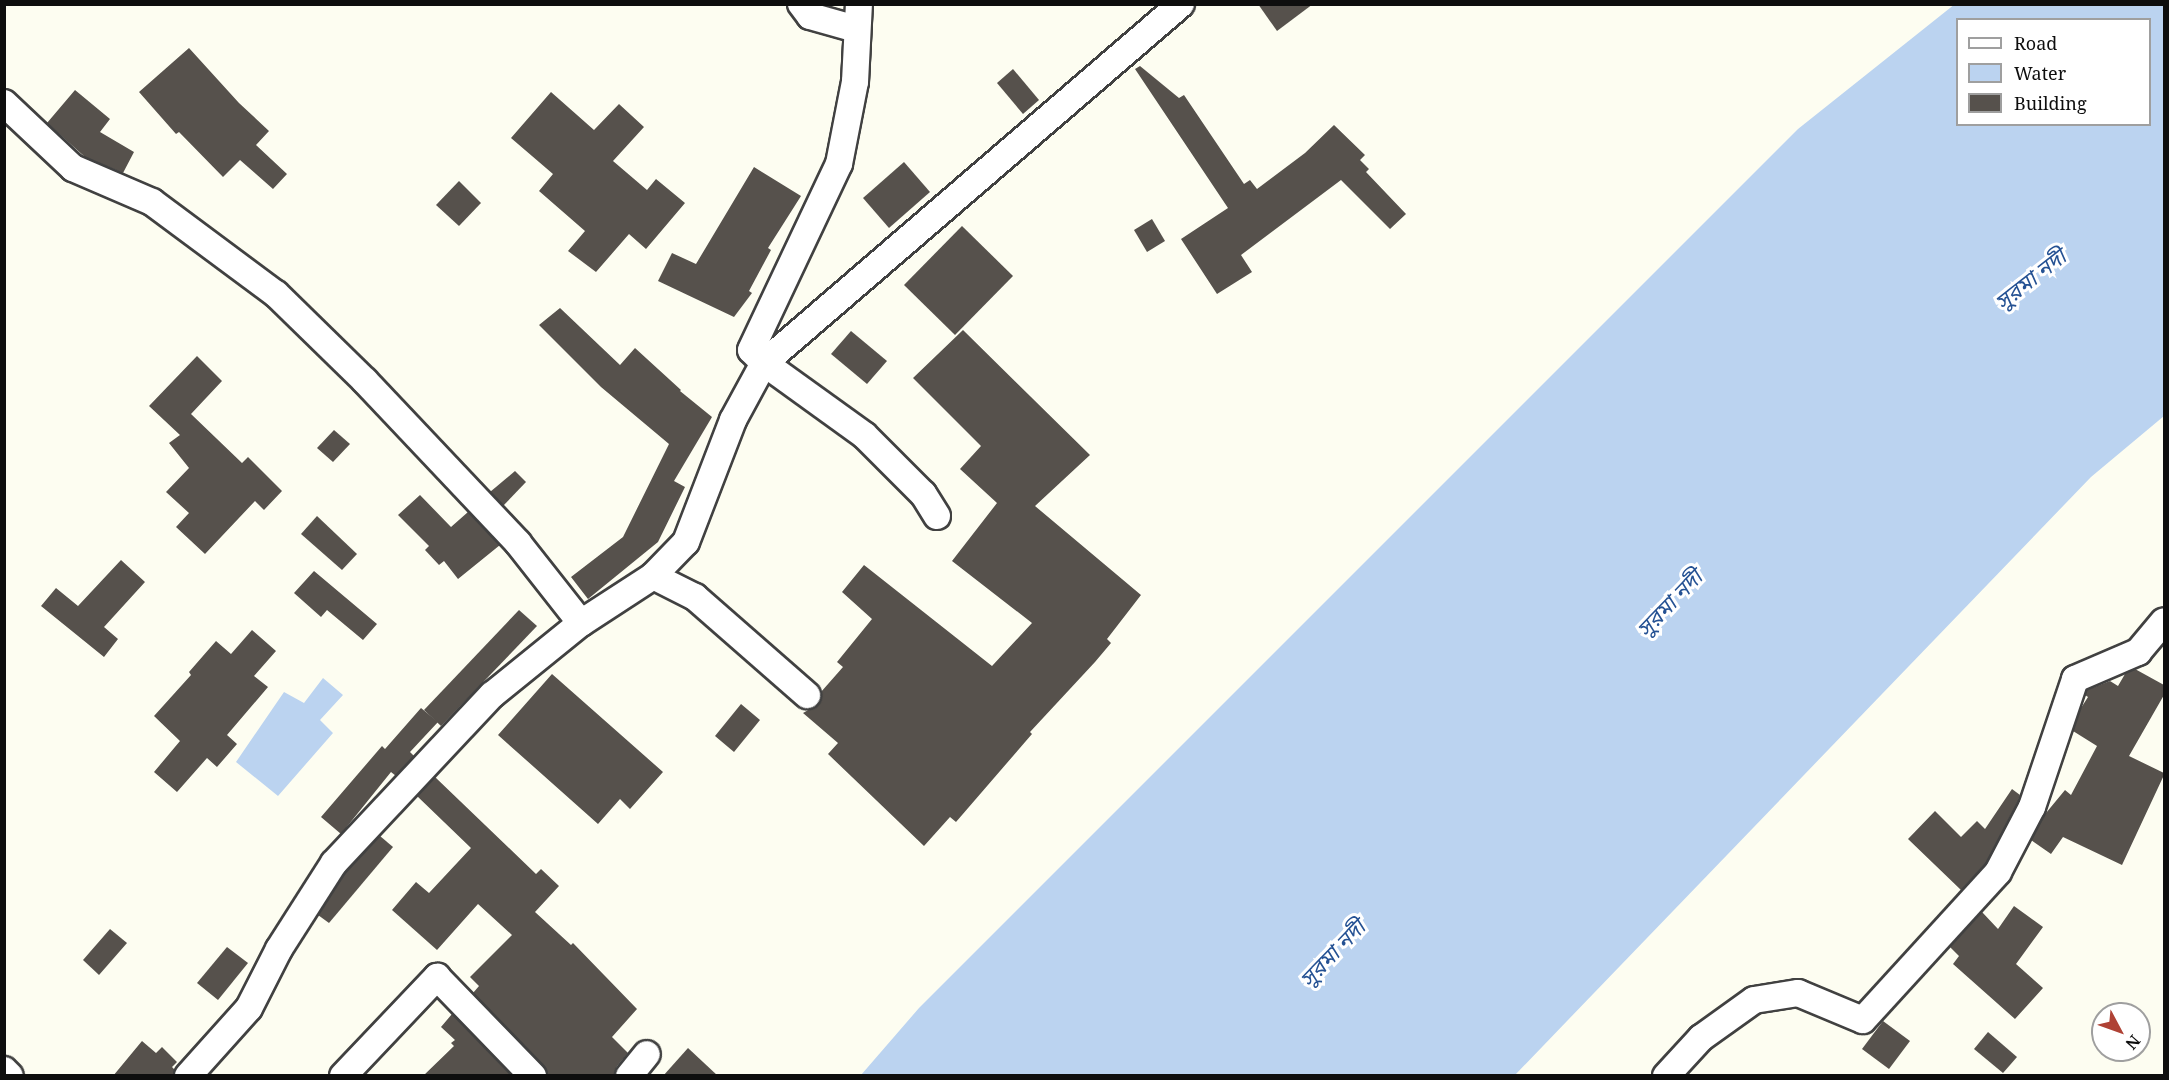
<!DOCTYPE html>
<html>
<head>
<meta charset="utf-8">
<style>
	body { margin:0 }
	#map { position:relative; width:2169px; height:1080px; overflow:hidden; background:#fdfdf1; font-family:"Noto Serif","Noto Sans Bengali",serif }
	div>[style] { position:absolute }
	.water>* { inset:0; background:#bbd3f0 }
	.building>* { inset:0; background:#56514c }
	.roads { filter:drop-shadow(2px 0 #414141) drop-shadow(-2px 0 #414141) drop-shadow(0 2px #414141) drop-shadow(0 -2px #414141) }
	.minor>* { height:26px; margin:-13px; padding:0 13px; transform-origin:13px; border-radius:13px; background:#fff }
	span { translate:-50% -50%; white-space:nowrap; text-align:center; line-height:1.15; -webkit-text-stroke:6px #fff; paint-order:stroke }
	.water-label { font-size:22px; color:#245193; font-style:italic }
	.frame { position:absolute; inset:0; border:6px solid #0e0e0e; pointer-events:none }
	.legend { position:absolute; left:1956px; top:18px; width:195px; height:108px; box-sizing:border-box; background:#fff; border:2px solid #9f9f9f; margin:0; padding:8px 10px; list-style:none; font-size:18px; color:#0e0e0e }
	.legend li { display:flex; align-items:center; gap:12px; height:30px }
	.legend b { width:30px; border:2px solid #9f9f9f }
	.north { position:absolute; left:2091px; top:1002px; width:60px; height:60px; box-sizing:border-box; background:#fff; border:2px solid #9f9f9f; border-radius:50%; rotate:131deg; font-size:16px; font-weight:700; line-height:24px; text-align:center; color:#0e0e0e }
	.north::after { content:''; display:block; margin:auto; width:21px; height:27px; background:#af4235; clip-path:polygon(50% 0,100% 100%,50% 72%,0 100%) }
</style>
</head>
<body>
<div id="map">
	<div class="water">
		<div style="clip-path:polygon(evenodd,1955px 4px,2164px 5px,2164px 416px,2091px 477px,1515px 1075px,861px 1075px,919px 1008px,1798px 129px,1955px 4px,1958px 20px,2150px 20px,2150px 124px,1958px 124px,1958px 20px)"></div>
		<div style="clip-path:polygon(323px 678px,343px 695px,320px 720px,333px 733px,278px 796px,236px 762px,284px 692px,304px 703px)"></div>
	</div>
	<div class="building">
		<div style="clip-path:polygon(1258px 4px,1313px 4px,1277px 31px)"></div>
		<div style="clip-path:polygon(189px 48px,239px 103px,269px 131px,256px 145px,287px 174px,273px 189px,240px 160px,223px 177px,179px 132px,176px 134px,139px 92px)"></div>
		<div style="clip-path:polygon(1140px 66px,1179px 98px,1184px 95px,1244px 184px,1250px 180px,1257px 189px,1305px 153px,1334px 125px,1365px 155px,1360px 160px,1369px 169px,1366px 172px,1406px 214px,1390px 229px,1341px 180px,1241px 255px,1252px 272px,1217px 294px,1181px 239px,1228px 208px,1135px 69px)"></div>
		<div style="clip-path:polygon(1013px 69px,1039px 100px,1023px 114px,997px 83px)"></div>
		<div style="clip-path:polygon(75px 90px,110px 119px,100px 132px,134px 152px,123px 173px,85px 157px,47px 123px)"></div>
		<div style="clip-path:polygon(551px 92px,594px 130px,619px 104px,644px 127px,613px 161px,647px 190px,656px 179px,685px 203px,646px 249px,629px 234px,596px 272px,568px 251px,585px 231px,539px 191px,553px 174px,511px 138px)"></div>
		<div style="clip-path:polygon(904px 162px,930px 192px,889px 228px,863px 198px)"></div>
		<div style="clip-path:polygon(754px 167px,801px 196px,768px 248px,771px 250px,749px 291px,752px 293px,734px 317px,658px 281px,672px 253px,696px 264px)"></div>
		<div style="clip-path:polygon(459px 181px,481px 203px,459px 226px,436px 205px)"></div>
		<div style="clip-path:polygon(1152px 219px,1165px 241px,1147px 252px,1134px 230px)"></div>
		<div style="clip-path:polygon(962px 226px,1013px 276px,955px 335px,904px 285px)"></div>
		<div style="clip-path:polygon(560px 308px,620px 365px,635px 348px,681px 390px,680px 391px,712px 417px,674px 481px,685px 487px,658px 542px,588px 599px,571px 577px,623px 537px,669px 444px,601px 387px,539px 325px)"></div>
		<div style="clip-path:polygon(963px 330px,1090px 455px,1035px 506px,1141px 595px,1107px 639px,1111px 643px,1095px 662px,1030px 732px,1032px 734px,956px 822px,950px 817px,924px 846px,828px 754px,838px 743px,803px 713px,819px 704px,821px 692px,843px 667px,837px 662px,872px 619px,842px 592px,864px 565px,992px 666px,1032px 623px,952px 561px,997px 503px,960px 469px,981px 446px,913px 378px)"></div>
		<div style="clip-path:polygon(851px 331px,887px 361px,867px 384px,831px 354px)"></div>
		<div style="clip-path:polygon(197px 356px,222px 381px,191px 414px,242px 463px,248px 457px,282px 491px,264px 510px,255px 501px,205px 554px,176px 527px,189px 513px,166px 492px,189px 468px,169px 443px,180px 435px,149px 406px)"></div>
		<div style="clip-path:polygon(334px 430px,350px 444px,333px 462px,317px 448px)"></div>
		<div style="clip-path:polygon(515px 471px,526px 482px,503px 506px,490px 492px)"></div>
		<div style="clip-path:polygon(420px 495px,451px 527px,468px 512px,500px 545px,458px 579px,444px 561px,439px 565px,425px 550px,429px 546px,398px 515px)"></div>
		<div style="clip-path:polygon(317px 516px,357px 554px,342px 570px,301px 534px)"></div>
		<div style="clip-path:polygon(121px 560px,145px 582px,104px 627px,118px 639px,104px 657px,41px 606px,56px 588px,78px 606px)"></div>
		<div style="clip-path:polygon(314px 571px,377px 624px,363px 640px,327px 610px,321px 617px,294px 593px)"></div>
		<div style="clip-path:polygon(519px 610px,537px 626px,441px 726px,424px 710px)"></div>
		<div style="clip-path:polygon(252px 630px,276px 651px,254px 676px,268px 687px,227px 735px,237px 744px,217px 767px,207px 758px,177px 792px,154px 772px,180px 741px,154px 716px,191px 675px,189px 672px,216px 641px,231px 654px)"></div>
		<div style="clip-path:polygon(2135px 669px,2164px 685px,2164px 695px,2129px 756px,2164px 773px,2164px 775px,2122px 865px,2063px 837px,2051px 854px,2031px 840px,2046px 813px,2065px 790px,2071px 795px,2097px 746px,2073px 731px,2081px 708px,2088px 697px,2085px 695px,2087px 690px,2110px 681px,2118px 686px,2125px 674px)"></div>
		<div style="clip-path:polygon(552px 674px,663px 772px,630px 809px,620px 799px,598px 824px,498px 735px)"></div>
		<div style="clip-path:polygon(741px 704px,760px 720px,734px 752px,715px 736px)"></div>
		<div style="clip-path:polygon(421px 708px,438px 722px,410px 752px,414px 756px,396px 776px,391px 772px,341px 834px,321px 817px,382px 746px,385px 749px)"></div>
		<div style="clip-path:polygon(435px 777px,536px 874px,541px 869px,559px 886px,535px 912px,571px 945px,573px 943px,637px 1009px,612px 1037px,628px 1053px,617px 1066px,614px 1076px,548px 1076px,544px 1066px,473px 993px,479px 986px,470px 977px,512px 935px,478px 904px,437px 950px,392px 910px,416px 882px,429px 893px,471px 848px,417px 796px)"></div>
		<div style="clip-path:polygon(2012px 789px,2020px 795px,2018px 801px,1986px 863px,1961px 890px,1908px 839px,1935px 811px,1961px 837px,1977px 821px,1985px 829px)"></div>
		<div style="clip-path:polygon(380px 836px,393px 847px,329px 923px,318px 915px,346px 872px)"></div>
		<div style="clip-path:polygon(2014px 906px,2043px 927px,2016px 964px,2043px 988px,2015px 1019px,1953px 964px,1959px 956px,1950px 947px,1982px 912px,1998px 929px)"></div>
		<div style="clip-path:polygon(110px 929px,127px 943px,99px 975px,83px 960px)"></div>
		<div style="clip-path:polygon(227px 947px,248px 963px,218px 1000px,197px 983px)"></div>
		<div style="clip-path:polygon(452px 1014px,512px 1076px,423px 1076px,454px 1046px,451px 1043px,455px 1040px,441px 1027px)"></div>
		<div style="clip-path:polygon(1883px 1021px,1910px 1041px,1889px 1069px,1862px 1049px)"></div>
		<div style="clip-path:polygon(1988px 1032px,2017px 1057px,2003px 1073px,1974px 1049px)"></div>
		<div style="clip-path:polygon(142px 1041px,156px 1053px,162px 1047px,177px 1062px,172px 1067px,175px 1070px,173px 1076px,113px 1076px)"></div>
		<div style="clip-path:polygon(688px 1048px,718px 1076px,663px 1076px)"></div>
	</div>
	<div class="roads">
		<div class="minor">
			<div style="left:801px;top:4px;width:15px;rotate:53deg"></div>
			<div style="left:810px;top:16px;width:48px;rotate:15.8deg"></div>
			<div style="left:4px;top:103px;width:95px;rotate:43.3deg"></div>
			<div style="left:73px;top:168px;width:86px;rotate:23.3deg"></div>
			<div style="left:152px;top:202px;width:154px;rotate:36.6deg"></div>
			<div style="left:276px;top:294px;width:124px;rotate:44.3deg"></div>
			<div style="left:365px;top:381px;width:223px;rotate:46.6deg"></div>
			<div style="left:518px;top:543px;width:102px;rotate:51.8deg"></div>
			<div style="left:937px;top:516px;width:26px;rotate:-122deg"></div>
			<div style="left:923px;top:494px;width:83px;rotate:-135deg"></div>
			<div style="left:864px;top:435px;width:123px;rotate:-144.2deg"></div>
			<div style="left:764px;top:363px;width:550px;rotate:-40.73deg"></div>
			<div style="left:653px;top:576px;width:47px;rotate:26.6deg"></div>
			<div style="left:695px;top:597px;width:149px;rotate:41.2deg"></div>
			<div style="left:4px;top:1070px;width:8px;rotate:45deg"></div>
			<div style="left:188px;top:1076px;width:91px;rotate:-48.1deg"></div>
			<div style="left:249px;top:1008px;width:66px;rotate:-63deg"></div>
			<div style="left:279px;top:949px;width:102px;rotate:-57.4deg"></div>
			<div style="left:334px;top:863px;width:231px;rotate:-46.8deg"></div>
			<div style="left:492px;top:695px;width:114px;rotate:-39deg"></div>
			<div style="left:581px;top:623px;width:86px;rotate:-33.1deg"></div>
			<div style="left:653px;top:576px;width:47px;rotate:-45.9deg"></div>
			<div style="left:686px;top:542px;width:131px;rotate:-68.9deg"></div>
			<div style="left:733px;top:420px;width:65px;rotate:-61.5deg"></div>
			<div style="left:764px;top:363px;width:18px;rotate:-135deg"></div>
			<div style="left:751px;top:350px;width:206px;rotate:-64.7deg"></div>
			<div style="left:839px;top:164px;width:84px;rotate:-79deg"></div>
			<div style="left:855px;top:82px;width:78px;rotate:-87.1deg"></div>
			<div style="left:343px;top:1076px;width:137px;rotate:-46.5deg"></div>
			<div style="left:437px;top:977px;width:138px;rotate:45.9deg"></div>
			<div style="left:629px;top:1076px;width:28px;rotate:-51deg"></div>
			<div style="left:1666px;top:1076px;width:52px;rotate:-47.4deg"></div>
			<div style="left:1701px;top:1038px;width:65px;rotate:-35.6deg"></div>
			<div style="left:1754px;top:1000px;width:45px;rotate:-9deg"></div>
			<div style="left:1798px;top:993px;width:70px;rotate:22.6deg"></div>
			<div style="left:1863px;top:1020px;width:200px;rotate:-47.6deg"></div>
			<div style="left:1998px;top:872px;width:73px;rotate:-62.4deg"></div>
			<div style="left:2032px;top:807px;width:135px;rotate:-71.4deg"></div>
			<div style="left:2075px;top:679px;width:69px;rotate:-23.2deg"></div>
			<div style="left:2138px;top:652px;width:40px;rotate:-50deg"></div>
		</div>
	</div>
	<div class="water-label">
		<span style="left:2030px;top:279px;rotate:-38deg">সুরমা নদী</span>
		<span style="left:1669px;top:603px;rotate:-46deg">সুরমা নদী</span>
		<span style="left:1332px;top:953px;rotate:-46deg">সুরমা নদী</span>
	</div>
	<div class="frame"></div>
	<ul class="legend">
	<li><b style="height:8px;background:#fff"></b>Road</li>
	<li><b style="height:16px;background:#bbd3f0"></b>Water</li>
	<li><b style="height:16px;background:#56514c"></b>Building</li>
	</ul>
	<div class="north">N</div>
</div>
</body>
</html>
